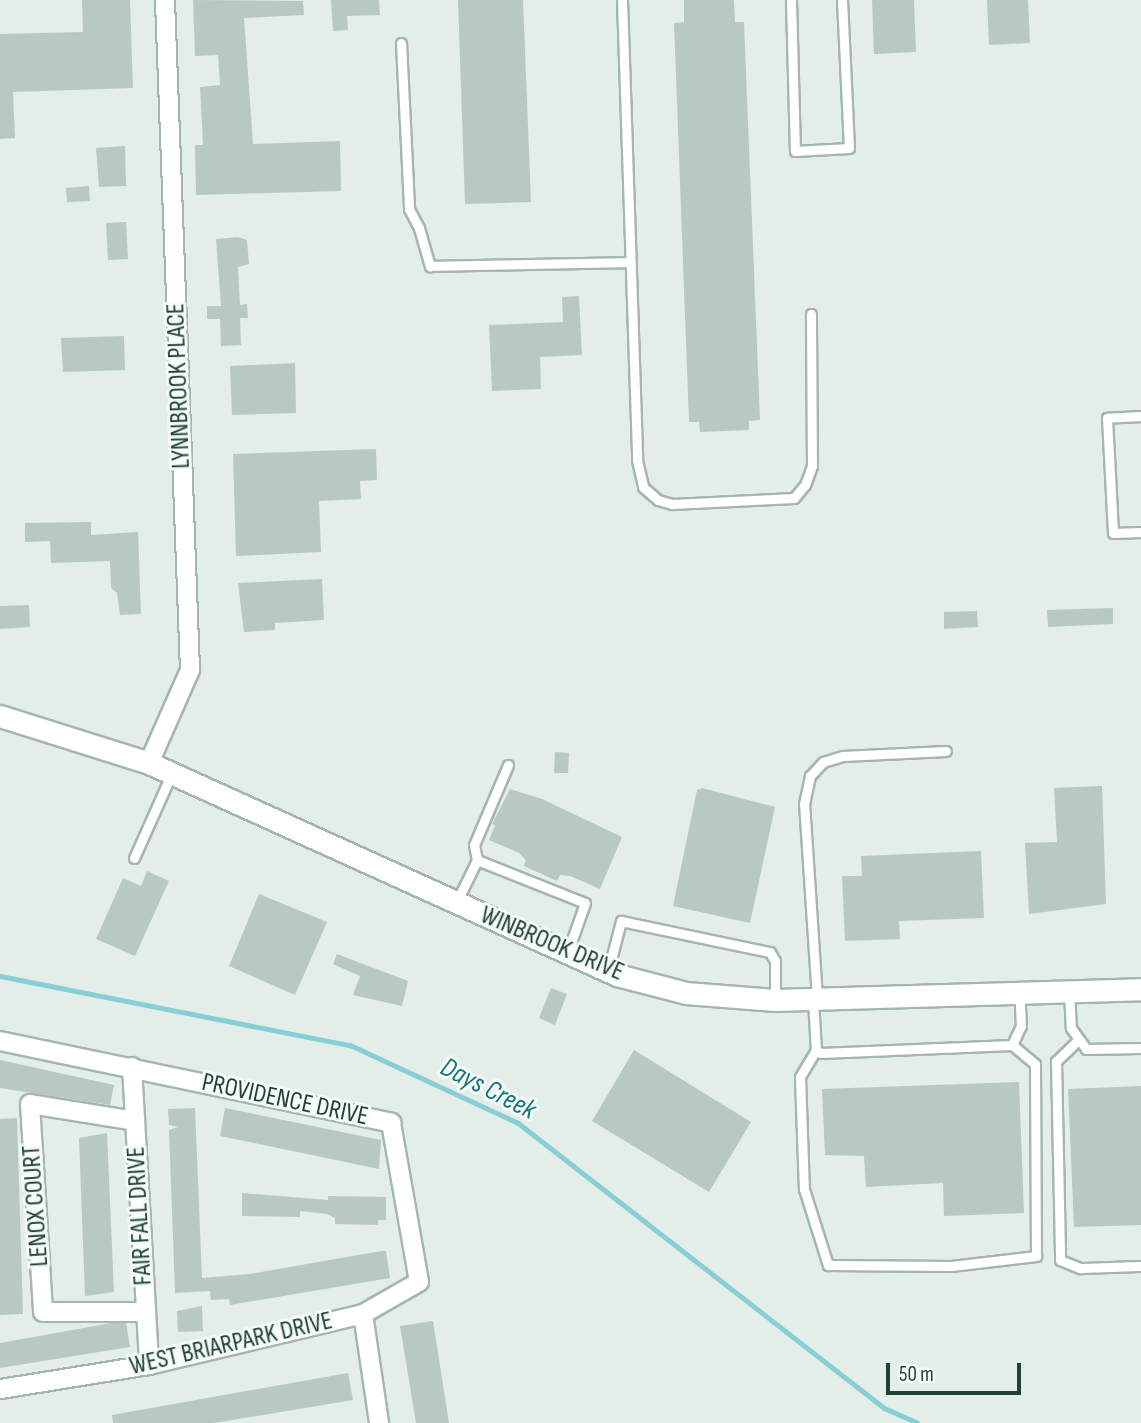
<!DOCTYPE html>
<html>
<head>
<meta charset="utf-8">
<style>
	body { margin:0 }
	#map { position:relative; width:1141px; height:1423px; overflow:hidden; background:#e3eee8; font-family:"Sofia Sans Condensed",sans-serif }
	div>[style] { position:absolute }
	.stream>* { height:5px; margin:-2.5px; padding:0 2.5px; transform-origin:2.5px; border-radius:2.5px; background:#88ced5 }
	.building>* { inset:0; background:#b8c9c1 }
	.roads { filter:drop-shadow(2px 0 #a5b6af) drop-shadow(-2px 0 #a5b6af) drop-shadow(0 2px #a5b6af) drop-shadow(0 -2px #a5b6af) }
	.service>* { height:9px; margin:-4.5px; padding:0 4.5px; transform-origin:4.5px; border-radius:4.5px; background:#fff }
	.minor>* { height:18px; margin:-9px; padding:0 9px; transform-origin:9px; border-radius:9px; background:#fff }
	.tertiary>* { height:21px; margin:-10.5px; padding:0 10.5px; transform-origin:10.5px; border-radius:10.5px; background:#fff }
	span { translate:-50% -50%; white-space:nowrap; text-align:center; line-height:1.15; -webkit-text-stroke:6px #f4faf6; paint-order:stroke }
	.street-label { font-size:26px; color:#214036 }
	.water-label { font-size:28px; color:#187580; font-style:italic }
	.scale { position:absolute; left:886px; top:1363px; width:135px; height:32px; box-sizing:border-box; border:4px solid #214036; border-top:0; padding-left:9px; font-size:21px; line-height:24px; white-space:nowrap; color:#214036; -webkit-text-stroke:5px #f4faf6; paint-order:stroke }
</style>
</head>
<body>
<div id="map">
	<div class="stream">
		<div style="left:0;top:976px;width:357px;rotate:11.2deg"></div>
		<div style="left:350px;top:1045px;width:185px;rotate:24.9deg"></div>
		<div style="left:518px;top:1123px;width:464px;rotate:37.9deg"></div>
		<div style="left:884px;top:1408px;width:36px;rotate:24deg"></div>
	</div>
	<div class="building">
		<div style="clip-path:polygon(82px 0,130px 0,133px 88px,13px 92px,15px 138px,0 139px,0 34px,83px 32px)"></div>
		<div style="clip-path:polygon(193px 0,303px 1px,304px 15px,244px 18px,253px 144px,340px 141px,341px 191px,196px 195px,195px 145px,203px 145px,200px 87px,220px 85px,218px 55px,195px 56px)"></div>
		<div style="clip-path:polygon(331px 0,379px 0,380px 15px,347px 16px,348px 30px,333px 31px)"></div>
		<div style="clip-path:polygon(458px 0,523px 0,531px 202px,465px 204px)"></div>
		<div style="clip-path:polygon(684px 0,734px 0,735px 22px,744px 22px,760px 420px,749px 421px,749px 430px,700px 432px,699px 422px,689px 422px,674px 23px,684px 22px)"></div>
		<div style="clip-path:polygon(872px 0,914px 0,916px 52px,874px 54px)"></div>
		<div style="clip-path:polygon(987px 0,1028px 0,1030px 43px,989px 45px)"></div>
		<div style="clip-path:polygon(125px 146px,126px 186px,99px 187px,96px 148px)"></div>
		<div style="clip-path:polygon(89px 186px,90px 201px,67px 202px,66px 188px)"></div>
		<div style="clip-path:polygon(126px 222px,128px 259px,108px 260px,106px 223px)"></div>
		<div style="clip-path:polygon(238px 237px,247px 240px,249px 264px,238px 267px,240px 305px,247px 304px,248px 318px,240px 318px,241px 345px,221px 346px,220px 319px,207px 319px,207px 306px,221px 306px,216px 239px)"></div>
		<div style="clip-path:polygon(579px 296px,582px 355px,540px 357px,541px 389px,492px 391px,489px 325px,563px 322px,562px 297px)"></div>
		<div style="clip-path:polygon(124px 336px,125px 370px,63px 372px,61px 338px)"></div>
		<div style="clip-path:polygon(295px 363px,296px 413px,232px 415px,230px 366px)"></div>
		<div style="clip-path:polygon(376px 449px,377px 480px,360px 481px,361px 499px,319px 501px,321px 552px,236px 556px,233px 454px)"></div>
		<div style="clip-path:polygon(91px 522px,91px 535px,138px 532px,141px 614px,120px 615px,117px 593px,111px 588px,110px 561px,51px 563px,50px 541px,25px 542px,25px 523px)"></div>
		<div style="clip-path:polygon(322px 579px,324px 620px,275px 623px,275px 630px,244px 632px,238px 583px)"></div>
		<div style="clip-path:polygon(29px 605px,30px 627px,0 629px,0 606px)"></div>
		<div style="clip-path:polygon(1113px 608px,1113px 624px,1048px 627px,1047px 610px)"></div>
		<div style="clip-path:polygon(977px 611px,978px 627px,944px 629px,944px 612px)"></div>
		<div style="clip-path:polygon(555px 752px,569px 753px,568px 773px,554px 773px)"></div>
		<div style="clip-path:polygon(1102px 786px,1106px 904px,1029px 914px,1025px 843px,1057px 842px,1054px 788px)"></div>
		<div style="clip-path:polygon(702px 788px,775px 807px,750px 923px,673px 906px,697px 790px)"></div>
		<div style="clip-path:polygon(510px 789px,542px 799px,622px 837px,600px 889px,570px 876px,560px 875px,557px 881px,524px 866px,526px 860px,519px 853px,489px 840px,495px 825px,492px 824px)"></div>
		<div style="clip-path:polygon(981px 851px,984px 918px,899px 921px,900px 939px,845px 941px,842px 876px,862px 876px,861px 856px)"></div>
		<div style="clip-path:polygon(147px 871px,169px 881px,135px 956px,96px 939px,123px 878px,141px 886px)"></div>
		<div style="clip-path:polygon(259px 894px,327px 922px,295px 995px,229px 966px)"></div>
		<div style="clip-path:polygon(337px 954px,408px 981px,402px 1006px,353px 995px,360px 976px,333px 964px)"></div>
		<div style="clip-path:polygon(551px 988px,567px 994px,555px 1025px,539px 1018px)"></div>
		<div style="clip-path:polygon(634px 1050px,751px 1122px,709px 1192px,592px 1121px)"></div>
		<div style="clip-path:polygon(0 1060px,114px 1085px,110px 1105px,0 1088px)"></div>
		<div style="clip-path:polygon(1019px 1082px,1024px 1213px,944px 1216px,943px 1183px,866px 1187px,864px 1156px,825px 1155px,822px 1089px)"></div>
		<div style="clip-path:polygon(1141px 1086px,1141px 1225px,1074px 1227px,1068px 1089px)"></div>
		<div style="clip-path:polygon(195px 1108px,202px 1278px,250px 1274px,381px 1251px,386px 1251px,390px 1278px,230px 1305px,229px 1299px,211px 1300px,210px 1291px,175px 1293px,169px 1130px,178px 1127px,169px 1125px,168px 1109px)"></div>
		<div style="clip-path:polygon(225px 1108px,381px 1140px,379px 1169px,220px 1136px)"></div>
		<div style="clip-path:polygon(17px 1118px,23px 1314px,0 1315px,0 1119px)"></div>
		<div style="clip-path:polygon(107px 1133px,114px 1292px,85px 1296px,79px 1138px)"></div>
		<div style="clip-path:polygon(242px 1193px,328px 1200px,328px 1196px,386px 1197px,386px 1220px,378px 1220px,378px 1225px,335px 1224px,335px 1218px,327px 1214px,300px 1211px,300px 1217px,242px 1216px)"></div>
		<div style="clip-path:polygon(202px 1306px,203px 1331px,178px 1332px,177px 1311px)"></div>
		<div style="clip-path:polygon(433px 1321px,449px 1423px,416px 1423px,400px 1326px)"></div>
		<div style="clip-path:polygon(111px 1323px,126px 1323px,130px 1347px,0 1368px,0 1343px)"></div>
		<div style="clip-path:polygon(348px 1373px,353px 1400px,214px 1423px,113px 1423px,112px 1415px)"></div>
	</div>
	<div class="roads">
		<div class="service">
			<div style="left:622px;top:0;width:460px;rotate:88.1deg"></div>
			<div style="left:637px;top:460px;width:28px;rotate:77deg"></div>
			<div style="left:643px;top:487px;width:20px;rotate:41deg"></div>
			<div style="left:658px;top:500px;width:15px;rotate:16deg"></div>
			<div style="left:672px;top:504px;width:122px;rotate:-2.8deg"></div>
			<div style="left:794px;top:498px;width:17px;rotate:-50deg"></div>
			<div style="left:805px;top:485px;width:20px;rotate:-70deg"></div>
			<div style="left:812px;top:466px;width:152px;rotate:-90.4deg"></div>
			<div style="left:791px;top:0;width:151px;rotate:88.5deg"></div>
			<div style="left:795px;top:151px;width:54px;rotate:-3.2deg"></div>
			<div style="left:849px;top:148px;width:148px;rotate:-92.7deg"></div>
			<div style="left:401px;top:43px;width:166px;rotate:87.2deg"></div>
			<div style="left:409px;top:209px;width:21px;rotate:62deg"></div>
			<div style="left:419px;top:228px;width:40px;rotate:74deg"></div>
			<div style="left:430px;top:266px;width:200px;rotate:-1.1deg"></div>
			<div style="left:1141px;top:416px;width:34px;rotate:177deg"></div>
			<div style="left:1107px;top:418px;width:115px;rotate:87deg"></div>
			<div style="left:1113px;top:533px;width:28px;rotate:-2deg"></div>
			<div style="left:134px;top:858px;width:91px;rotate:-66deg"></div>
			<div style="left:477px;top:860px;width:15px;rotate:-101deg"></div>
			<div style="left:474px;top:845px;width:87px;rotate:-67deg"></div>
			<div style="left:457px;top:901px;width:46px;rotate:-64deg"></div>
			<div style="left:477px;top:860px;width:116px;rotate:21.7deg"></div>
			<div style="left:585px;top:903px;width:51px;rotate:109.5deg"></div>
			<div style="left:608px;top:971px;width:52px;rotate:-75.4deg"></div>
			<div style="left:621px;top:921px;width:152px;rotate:11.8deg"></div>
			<div style="left:770px;top:952px;width:10px;rotate:61deg"></div>
			<div style="left:775px;top:961px;width:39px;rotate:90deg"></div>
			<div style="left:1069px;top:992px;width:36px;rotate:87deg"></div>
			<div style="left:1071px;top:1028px;width:26px;rotate:54deg"></div>
			<div style="left:1086px;top:1049px;width:55px;rotate:-1deg"></div>
			<div style="left:817px;top:998px;width:194px;rotate:-93.8deg"></div>
			<div style="left:804px;top:804px;width:29px;rotate:-78deg"></div>
			<div style="left:810px;top:776px;width:19px;rotate:-47deg"></div>
			<div style="left:823px;top:762px;width:21px;rotate:-17deg"></div>
			<div style="left:843px;top:756px;width:103px;rotate:-2.8deg"></div>
			<div style="left:813px;top:1000px;width:50px;rotate:86.6deg"></div>
			<div style="left:816px;top:1050px;width:6px;rotate:31deg"></div>
			<div style="left:821px;top:1053px;width:191px;rotate:-2.4deg"></div>
			<div style="left:1012px;top:1045px;width:21px;rotate:-65deg"></div>
			<div style="left:1021px;top:1026px;width:34px;rotate:-93deg"></div>
			<div style="left:1076px;top:1042px;width:28px;rotate:136deg"></div>
			<div style="left:1056px;top:1061px;width:199px;rotate:88.8deg"></div>
			<div style="left:1060px;top:1260px;width:22px;rotate:22deg"></div>
			<div style="left:1080px;top:1268px;width:61px;rotate:-1.9deg"></div>
			<div style="left:816px;top:1050px;width:31px;rotate:121deg"></div>
			<div style="left:800px;top:1077px;width:112px;rotate:88deg"></div>
			<div style="left:804px;top:1189px;width:80px;rotate:72.5deg"></div>
			<div style="left:828px;top:1265px;width:123px;rotate:0.5deg"></div>
			<div style="left:951px;top:1266px;width:86px;rotate:-6.7deg"></div>
			<div style="left:1036px;top:1256px;width:192px;rotate:-90.3deg"></div>
			<div style="left:1035px;top:1064px;width:30px;rotate:-140deg"></div>
		</div>
		<div class="minor">
			<div style="left:149px;top:763px;width:102px;rotate:-66.2deg"></div>
			<div style="left:190px;top:670px;width:670px;rotate:-92.14deg"></div>
			<div style="left:0;top:1041px;width:400px;rotate:11.8deg"></div>
			<div style="left:391px;top:1123px;width:161px;rotate:80deg"></div>
			<div style="left:419px;top:1282px;width:64px;rotate:150.3deg"></div>
			<div style="left:363px;top:1314px;width:220px;rotate:166.6deg"></div>
			<div style="left:149px;top:1365px;width:151px;rotate:170.8deg"></div>
			<div style="left:132px;top:1067px;width:298px;rotate:86.7deg"></div>
			<div style="left:135px;top:1121px;width:106px;rotate:-170.8deg"></div>
			<div style="left:30px;top:1104px;width:208px;rotate:86.4deg"></div>
			<div style="left:43px;top:1312px;width:103px"></div>
			<div style="left:363px;top:1314px;width:110px;rotate:81.6deg"></div>
		</div>
		<div class="tertiary">
			<div style="left:0;top:716px;width:156px;rotate:17.5deg"></div>
			<div style="left:149px;top:763px;width:514px;rotate:24.37deg"></div>
			<div style="left:617px;top:975px;width:71px;rotate:14.6deg"></div>
			<div style="left:686px;top:993px;width:89px;rotate:4.5deg"></div>
			<div style="left:775px;top:1000px;width:366px;rotate:-1.7deg"></div>
		</div>
	</div>
	<div class="street-label">
		<span style="left:179px;top:386px;rotate:-92deg">LYNNBROOK PLACE</span>
		<span style="left:552px;top:944px;rotate:23deg">WINBROOK DRIVE</span>
		<span style="left:285px;top:1100px;rotate:12deg">PROVIDENCE DRIVE</span>
		<span style="left:36px;top:1206px;rotate:-94deg">LENOX COURT</span>
		<span style="left:140px;top:1216px;rotate:-93deg">FAIR FALL DRIVE</span>
		<span style="left:231px;top:1344px;rotate:-13deg">WEST BRIARPARK DRIVE</span>
	</div>
	<div class="water-label">
		<span style="left:488px;top:1089px;rotate:27deg">Days Creek</span>
	</div>
	<div class="scale">50 m</div>
</div>
</body>
</html>
